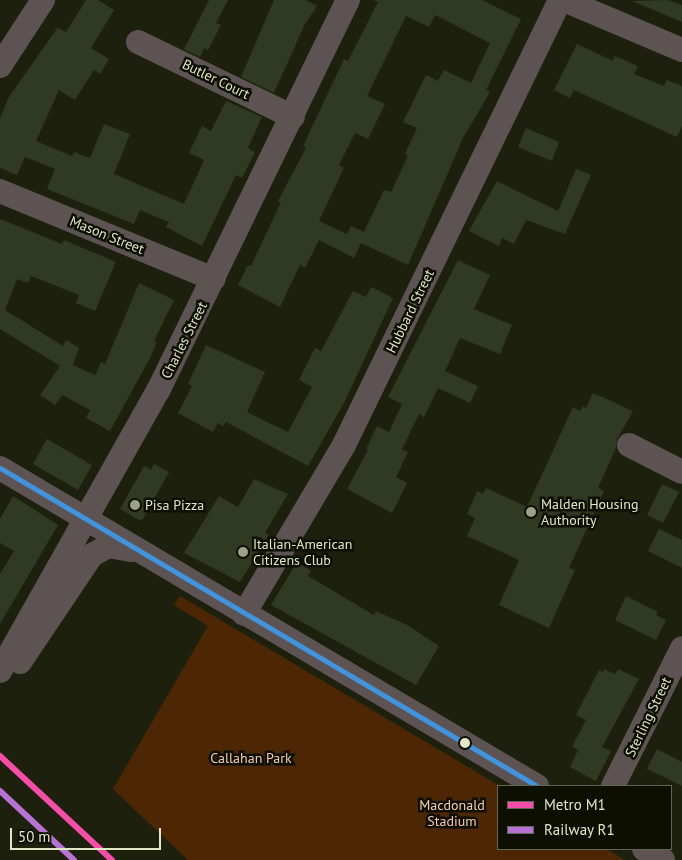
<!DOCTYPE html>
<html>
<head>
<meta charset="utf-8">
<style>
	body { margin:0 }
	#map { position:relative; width:682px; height:860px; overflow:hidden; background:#1e200e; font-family:"PT Sans",sans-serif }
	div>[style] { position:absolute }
	.green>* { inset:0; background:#4d2704 }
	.building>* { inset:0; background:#303921 }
	.minor>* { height:24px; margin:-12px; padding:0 12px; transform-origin:12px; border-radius:12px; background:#5d5353 }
	.bus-1>* { height:5px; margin:-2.5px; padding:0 2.5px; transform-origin:2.5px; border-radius:2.5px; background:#4094de }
	.rail-1>* { height:6px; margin:-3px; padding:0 3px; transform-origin:3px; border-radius:3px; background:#b673d3 }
	.metro-1>* { height:6px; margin:-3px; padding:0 3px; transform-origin:3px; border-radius:3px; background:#f54da8 }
	.dots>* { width:14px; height:14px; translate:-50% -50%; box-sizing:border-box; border:2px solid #0d0f00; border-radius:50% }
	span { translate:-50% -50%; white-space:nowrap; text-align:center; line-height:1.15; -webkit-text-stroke:5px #0d0f00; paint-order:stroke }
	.street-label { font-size:14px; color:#e2e7c8 }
	.poi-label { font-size:14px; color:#e2e7c8 }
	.left { translate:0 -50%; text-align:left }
	.park-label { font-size:14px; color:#f6ccb1 }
	.legend { position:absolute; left:497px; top:785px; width:175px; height:65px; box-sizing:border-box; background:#0d0f00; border:1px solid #626550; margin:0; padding:6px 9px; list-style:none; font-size:15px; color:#e2e7c8 }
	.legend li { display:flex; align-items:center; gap:10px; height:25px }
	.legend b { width:25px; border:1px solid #626550 }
	.scale { position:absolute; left:10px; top:828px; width:151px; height:22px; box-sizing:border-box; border:2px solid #e2e7c8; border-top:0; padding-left:6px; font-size:15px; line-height:18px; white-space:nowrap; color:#e2e7c8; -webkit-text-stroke:4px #0d0f00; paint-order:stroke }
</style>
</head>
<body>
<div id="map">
	<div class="green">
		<div style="clip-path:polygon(180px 596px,500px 786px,498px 849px,606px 849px,625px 860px,188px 860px,113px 789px,208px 626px,174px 605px)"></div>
	</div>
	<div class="building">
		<div style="clip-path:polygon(86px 0,98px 0,114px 10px,91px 48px,109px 59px,100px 74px,94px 70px,75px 100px,59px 90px,36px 141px,72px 156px,74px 152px,90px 158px,104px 124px,130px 134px,114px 174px,184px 204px,204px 160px,189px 153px,202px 126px,211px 131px,226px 101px,262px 117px,248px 148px,255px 152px,242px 178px,236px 175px,202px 246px,166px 227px,169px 222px,140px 210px,134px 224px,47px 189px,55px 169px,25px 157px,17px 175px,0 168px,0 118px,9px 97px,58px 27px,66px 32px)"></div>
		<div style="clip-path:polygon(209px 0,228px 0,216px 23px,221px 25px,208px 50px,204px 48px,200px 57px,184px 49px)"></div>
		<div style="clip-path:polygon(274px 0,306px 0,317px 6px,305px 24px,274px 93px,241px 77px)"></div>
		<div style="clip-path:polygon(evenodd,373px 0,482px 0,521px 19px,486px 90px,490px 92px,463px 138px,408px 265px,361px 243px,354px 258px,319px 240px,305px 268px,300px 265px,280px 307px,238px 285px,248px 265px,251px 266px,281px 202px,278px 201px,306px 148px,303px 146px,344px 59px,348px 61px,378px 2px,373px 0,435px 15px,490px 43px,471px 83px,444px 70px,438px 81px,426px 75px,403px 122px,417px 128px,405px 154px,408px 156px,391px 192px,384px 190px,364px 232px,351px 226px,347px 234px,319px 221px,344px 168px,339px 165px,355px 133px,368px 139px,385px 104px,367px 96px,406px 16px,429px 27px,435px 15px)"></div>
		<div style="clip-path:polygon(668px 0,682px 5px,682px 22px,632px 1px)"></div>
		<div style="clip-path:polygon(577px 44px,613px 61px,615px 56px,638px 66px,634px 74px,664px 86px,667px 80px,682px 86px,682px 126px,677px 137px,574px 90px,570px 98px,554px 90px)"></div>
		<div style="clip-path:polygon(526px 128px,559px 142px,552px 161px,518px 147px)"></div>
		<div style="clip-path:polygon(576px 169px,591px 175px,565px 234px,526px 220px,514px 244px,502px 238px,499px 246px,469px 231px,497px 181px,558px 211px)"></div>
		<div style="clip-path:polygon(0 219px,62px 244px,64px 240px,116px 262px,95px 311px,76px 303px,79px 295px,31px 276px,28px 283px,17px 279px,5px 310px,63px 346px,66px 340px,79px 348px,73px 365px,95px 375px,101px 362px,105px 364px,139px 283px,174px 300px,154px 341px,157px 342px,150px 358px,110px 431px,86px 418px,90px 410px,62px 395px,55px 405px,40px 395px,60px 366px,0 329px)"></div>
		<div style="clip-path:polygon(458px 260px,490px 275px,474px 309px,512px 325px,500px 354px,460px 338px,445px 371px,478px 386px,470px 403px,438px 388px,424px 417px,419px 414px,402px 449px,408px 452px,396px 477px,407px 483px,392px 513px,347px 489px,368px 450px,366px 449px,377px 426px,389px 432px,402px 404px,388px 397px)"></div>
		<div style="clip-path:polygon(371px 287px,393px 298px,344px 403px,308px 466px,226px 422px,223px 426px,218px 423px,213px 432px,178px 413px,192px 386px,188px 384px,206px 345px,265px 372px,247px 412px,288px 432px,312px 387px,299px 380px,315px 348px,321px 351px,353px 291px,366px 297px)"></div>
		<div style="clip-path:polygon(593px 393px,633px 411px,617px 439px,616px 448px,598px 488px,604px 491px,569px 568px,575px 570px,549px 628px,499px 605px,519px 560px,467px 536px,475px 518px,467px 514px,477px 491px,483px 494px,486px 488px,527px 507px,573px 407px,580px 411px,583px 406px,586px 408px)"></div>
		<div style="clip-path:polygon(47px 439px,92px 465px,78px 490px,33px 464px)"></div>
		<div style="clip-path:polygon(154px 464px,169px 472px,143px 519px,139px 520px,120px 509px,144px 466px,151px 470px)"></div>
		<div style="clip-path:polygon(254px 479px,288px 494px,265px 533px,269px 535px,240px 582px,184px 553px,219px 496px,238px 507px)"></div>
		<div style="clip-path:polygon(662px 484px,679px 492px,663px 523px,647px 515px)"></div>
		<div style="clip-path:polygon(13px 496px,58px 525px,0 624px,0 574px,14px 551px,0 543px,0 519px)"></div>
		<div style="clip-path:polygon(659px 529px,682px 540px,682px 568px,648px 551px)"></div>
		<div style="clip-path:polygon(297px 562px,311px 571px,308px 576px,374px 615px,376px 611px,407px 625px,439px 646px,416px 685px,271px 605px)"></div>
		<div style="clip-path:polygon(626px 596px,658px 612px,656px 615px,666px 620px,656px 640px,615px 620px)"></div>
		<div style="clip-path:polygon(604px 669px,615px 674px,618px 669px,639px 679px,602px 747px,611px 751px,596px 781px,570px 767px,578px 750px,572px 747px,586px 720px,576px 715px,599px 670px,603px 672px)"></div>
		<div style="clip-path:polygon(657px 749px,682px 762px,682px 786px,647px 769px)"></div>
	</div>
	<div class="minor">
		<div style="left:564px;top:0;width:128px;rotate:23deg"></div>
		<div style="left:138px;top:42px;width:172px;rotate:25.8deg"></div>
		<div style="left:0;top:66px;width:79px;rotate:-56.9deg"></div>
		<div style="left:0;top:191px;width:231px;rotate:22.4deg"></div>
		<div style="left:629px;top:445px;width:59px;rotate:27deg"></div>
		<div style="left:0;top:468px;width:624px;rotate:30.63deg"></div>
		<div style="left:244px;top:614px;width:196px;rotate:-59.4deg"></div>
		<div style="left:344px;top:445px;width:495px;rotate:-64.1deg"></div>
		<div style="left:20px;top:662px;width:129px;rotate:-56.1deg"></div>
		<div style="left:92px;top:555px;width:18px;rotate:-29deg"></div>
		<div style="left:108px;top:546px;width:23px;rotate:10deg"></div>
		<div style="left:0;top:671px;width:322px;rotate:-60.6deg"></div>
		<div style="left:158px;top:391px;width:435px;rotate:-64.1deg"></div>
		<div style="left:613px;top:786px;width:154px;rotate:-63.4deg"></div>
		<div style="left:644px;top:849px;width:22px;rotate:30deg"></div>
	</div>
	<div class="bus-1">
		<div style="left:0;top:468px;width:624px;rotate:30.63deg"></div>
	</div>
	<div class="rail-1">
		<div style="left:0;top:791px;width:101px;rotate:43deg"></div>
	</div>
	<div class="metro-1">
		<div style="left:0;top:756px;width:153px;rotate:42.9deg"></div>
	</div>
	<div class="dots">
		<div style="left:135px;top:505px;background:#9da187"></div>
		<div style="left:531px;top:512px;background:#9da187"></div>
		<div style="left:243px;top:552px;background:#9da187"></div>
		<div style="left:465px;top:743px;background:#e2e7c8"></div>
	</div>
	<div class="street-label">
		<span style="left:216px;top:79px;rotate:26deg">Butler Court</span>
		<span style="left:107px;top:235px;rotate:22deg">Mason Street</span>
		<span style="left:410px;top:311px;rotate:-64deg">Hubbard Street</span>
		<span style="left:184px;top:340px;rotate:-63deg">Charles Street</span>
		<span style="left:648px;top:717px;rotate:-64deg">Sterling Street</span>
	</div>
	<div class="poi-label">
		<span class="left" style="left:541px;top:512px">Malden Housing<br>Authority</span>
		<span class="left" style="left:145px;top:505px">Pisa Pizza</span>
		<span class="left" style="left:253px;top:552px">Italian-American<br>Citizens Club</span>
	</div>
	<div class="park-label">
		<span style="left:251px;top:758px">Callahan Park</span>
		<span style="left:452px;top:813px">Macdonald<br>Stadium</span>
	</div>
	<ul class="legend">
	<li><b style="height:6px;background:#f54da8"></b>Metro M1</li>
	<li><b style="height:6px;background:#b673d3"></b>Railway R1</li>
	</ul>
	<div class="scale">50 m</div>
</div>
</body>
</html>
